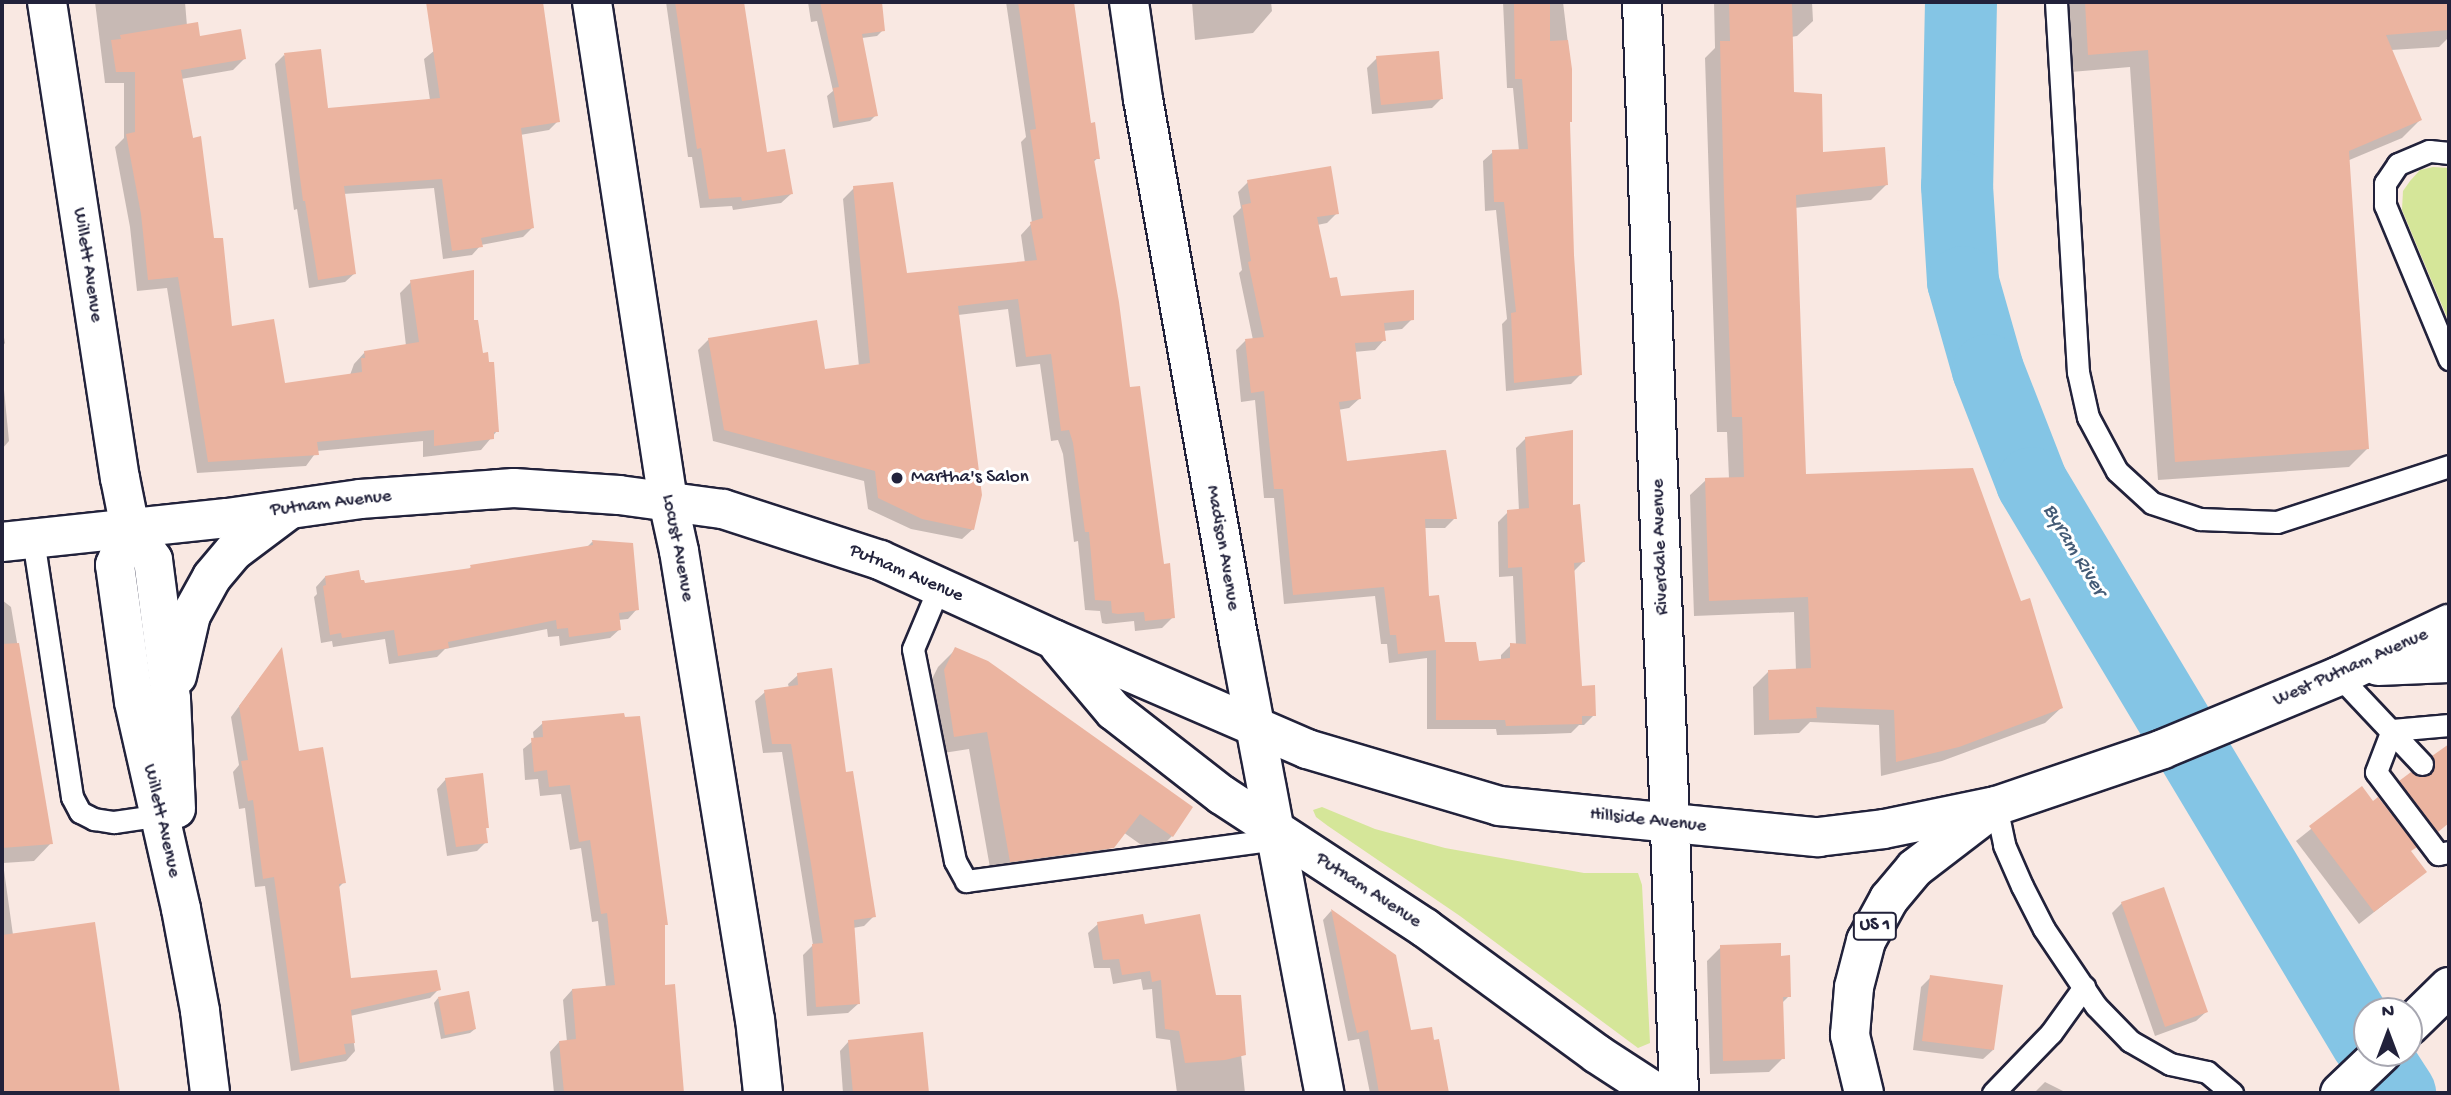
<!DOCTYPE html>
<html>
<head>
<meta charset="utf-8">
<style>
	body { margin:0 }
	#map { position:relative; width:2451px; height:1095px; overflow:hidden; background:#f9e8e2; font-family:"Gochi Hand",sans-serif }
	div>[style] { position:absolute }
	.green>* { inset:0; background:#d5e699 }
	.shadow>* { inset:0; background:#0003 }
	.river>* { height:72px; margin:-36px; padding:0 36px; transform-origin:36px; border-radius:36px; background:#84c5e5 }
	.building>* { inset:0; background:#ebb4a0 }
	.roads { filter:drop-shadow(2px 0 #22223b) drop-shadow(-2px 0 #22223b) drop-shadow(0 2px #22223b) drop-shadow(0 -2px #22223b) }
	.service>* { height:21px; margin:-10.5px; padding:0 10.5px; transform-origin:10.5px; border-radius:10.5px; background:#fff }
	.minor>* { height:38px; margin:-19px; padding:0 19px; transform-origin:19px; border-radius:19px; background:#fff }
	.tertiary>* { height:38px; margin:-19px; padding:0 19px; transform-origin:19px; border-radius:19px; background:#fff }
	.primary>* { height:38px; margin:-19px; padding:0 19px; transform-origin:19px; border-radius:19px; background:#fff }
	.dots>* { width:19px; height:19px; translate:-50% -50%; box-sizing:border-box; border:4px solid #fff; border-radius:50% }
	span { translate:-50% -50%; white-space:nowrap; text-align:center; line-height:1.15; -webkit-text-stroke:6px #fff; paint-order:stroke }
	.shield-label span { padding:2px 5px; background:#fff; border:2px solid; border-radius:5px; -webkit-text-stroke-width:0 }
	.shield-label { font-size:18px; color:#22223b; font-weight:700 }
	.street-label { font-size:19px; color:#22223b }
	.poi-label { font-size:19px; color:#22223b }
	.left { translate:0 -50%; text-align:left }
	.water-label { font-size:21px; color:#445b76; font-style:italic }
	.frame { position:absolute; inset:0; border:4px solid #22223b; pointer-events:none }
	.north { position:absolute; left:2353px; top:997px; width:70px; height:70px; box-sizing:border-box; background:#fff; border:2px solid #a7a7b1; border-radius:50%; rotate:0deg; font-size:19px; font-weight:700; line-height:28px; text-align:center; color:#22223b }
	.north::after { content:''; display:block; margin:auto; width:24px; height:32px; background:#22223b; clip-path:polygon(50% 0,100% 100%,50% 72%,0 100%) }
</style>
</head>
<body>
<div id="map">
	<div class="green">
		<div style="clip-path:polygon(2433px 167px,2449px 168px,2449px 322px,2402px 210px,2403px 191px,2410px 181px,2420px 170px)"></div>
		<div style="clip-path:polygon(1322px 807px,1375px 829px,1445px 848px,1584px 873px,1638px 873px,1642px 885px,1650px 1043px,1638px 1048px,1460px 916px,1328px 826px,1316px 817px,1313px 810px)"></div>
	</div>
	<div class="shadow">
		<div style="clip-path:polygon(95px 2px,185px 2px,187px 26px,199px 38px,244px 59px,233px 70px,181px 79px,230px 328px,283px 385px,350px 375px,354px 364px,365px 352px,406px 346px,400px 293px,411px 282px,472px 321px,497px 431px,481px 450px,423px 457px,423px 441px,317px 451px,306px 466px,197px 473px,167px 288px,137px 291px,130px 227px,115px 147px,124px 138px,124px 83px,105px 83px)"></div>
		<div style="clip-path:polygon(440px 2px,541px 2px,558px 121px,549px 130px,520px 135px,532px 228px,523px 237px,481px 245px,472px 255px,443px 259px,434px 188px,343px 194px,355px 273px,345px 282px,309px 288px,297px 209px,294px 210px,275px 64px,284px 55px,326px 110px,430px 100px,424px 59px,445px 42px)"></div>
		<div style="clip-path:polygon(666px 2px,743px 2px,765px 154px,791px 194px,781px 203px,733px 210px,732px 206px,700px 208px,692px 157px,688px 157px)"></div>
		<div style="clip-path:polygon(808px 2px,880px 2px,883px 30px,877px 36px,862px 38px,876px 115px,870px 121px,833px 128px,827px 96px,833px 91px,817px 21px,811px 22px)"></div>
		<div style="clip-path:polygon(1006px 2px,1073px 2px,1090px 125px,1098px 158px,1092px 163px,1129px 389px,1173px 617px,1162px 628px,1135px 631px,1134px 621px,1106px 624px,1102px 623px,1100px 611px,1085px 610px,1078px 541px,1074px 542px,1063px 454px,1058px 440px,1051px 441px,1040px 364px,1016px 367px,1008px 309px,958px 315px,973px 529px,962px 539px,911px 529px,868px 509px,864px 481px,713px 441px,698px 350px,709px 339px,824px 371px,859px 367px,843px 199px,854px 188px,906px 275px,1025px 263px,1021px 235px,1032px 223px,1021px 142px,1026px 137px)"></div>
		<div style="clip-path:polygon(1192px 2px,1271px 2px,1272px 11px,1253px 33px,1195px 40px)"></div>
		<div style="clip-path:polygon(1503px 2px,1563px 2px,1571px 69px,1568px 124px,1572px 255px,1580px 375px,1571px 384px,1506px 391px,1502px 324px,1507px 319px,1496px 210px,1485px 211px,1483px 161px,1493px 152px,1519px 151px,1513px 88px,1507px 88px)"></div>
		<div style="clip-path:polygon(1714px 2px,1812px 2px,1813px 21px,1797px 36px,1791px 37px,1793px 93px,1821px 154px,1887px 184px,1871px 200px,1794px 208px,1805px 476px,2061px 708px,2045px 723px,1942px 761px,1881px 776px,1879px 725px,1810px 722px,1799px 733px,1754px 735px,1753px 687px,1768px 672px,1796px 671px,1794px 612px,1694px 616px,1690px 495px,1706px 480px,1729px 479px,1727px 432px,1717px 432px,1705px 58px,1715px 48px)"></div>
		<div style="clip-path:polygon(2066px 2px,2449px 2px,2449px 37px,2439px 47px,2391px 50px,2420px 120px,2402px 138px,2347px 161px,2367px 449px,2349px 467px,2158px 480px,2130px 67px,2071px 72px)"></div>
		<div style="clip-path:polygon(1377px 58px,1442px 98px,1432px 108px,1372px 114px,1367px 68px)"></div>
		<div style="clip-path:polygon(1248px 182px,1337px 213px,1327px 223px,1317px 225px,1329px 280px,1340px 298px,1412px 319px,1402px 329px,1383px 331px,1384px 340px,1375px 350px,1354px 352px,1359px 399px,1349px 408px,1338px 410px,1346px 463px,1444px 450px,1455px 518px,1445px 528px,1423px 528px,1427px 598px,1444px 643px,1477px 663px,1501px 660px,1501px 655px,1511px 645px,1516px 645px,1513px 576px,1499px 577px,1498px 522px,1508px 512px,1519px 511px,1516px 448px,1526px 438px,1571px 506px,1584px 561px,1573px 572px,1580px 688px,1594px 715px,1584px 725px,1579px 725px,1571px 733px,1545px 734px,1497px 735px,1496px 729px,1427px 729px,1427px 658px,1389px 663px,1387px 644px,1381px 644px,1375px 596px,1284px 604px,1274px 498px,1264px 498px,1255px 400px,1241px 402px,1236px 350px,1245px 341px,1253px 340px,1239px 273px,1242px 270px,1233px 216px,1241px 208px,1238px 192px)"></div>
		<div style="clip-path:polygon(2px 327px,5px 343px,2px 347px)"></div>
		<div style="clip-path:polygon(2px 369px,9px 441px,2px 449px)"></div>
		<div style="clip-path:polygon(592px 542px,631px 544px,637px 609px,628px 619px,618px 620px,620px 629px,610px 638px,560px 646px,559px 636px,548px 637px,547px 629px,445px 649px,437px 657px,389px 664px,385px 639px,333px 647px,332px 641px,321px 643px,314px 597px,317px 594px,316px 587px,325px 577px,364px 585px,467px 571px,471px 567px,586px 548px)"></div>
		<div style="clip-path:polygon(2px 600px,11px 607px,51px 843px,34px 861px,3px 863px,13px 935px,93px 924px,118px 1093px,2px 1093px)"></div>
		<div style="clip-path:polygon(956px 649px,1191px 808px,1172px 836px,1154px 854px,1123px 832px,1095px 865px,992px 879px,969px 749px,937px 754px,927px 689px,938px 667px)"></div>
		<div style="clip-path:polygon(281px 650px,298px 753px,344px 882px,338px 888px,350px 980px,439px 989px,430px 998px,350px 1016px,355px 1051px,346px 1061px,291px 1071px,265px 886px,255px 887px,245px 808px,239px 809px,233px 772px,239px 765px,231px 717px)"></div>
		<div style="clip-path:polygon(798px 675px,845px 774px,874px 916px,864px 926px,853px 928px,858px 1004px,848px 1013px,807px 1016px,803px 955px,813px 945px,782px 752px,763px 753px,755px 701px,765px 692px,789px 688px,788px 684px)"></div>
		<div style="clip-path:polygon(543px 723px,666px 924px,663px 927px,663px 987px,673px 986px,682px 1093px,554px 1093px,550px 1052px,559px 1042px,567px 1042px,563px 1000px,572px 990px,606px 988px,598px 921px,592px 922px,581px 848px,570px 850px,561px 794px,540px 796px,538px 779px,525px 780px,523px 749px,534px 740px,533px 732px)"></div>
		<div style="clip-path:polygon(2449px 746px,2449px 822px,2432px 835px,2396px 787px,2400px 782px,2429px 776px,2429px 762px)"></div>
		<div style="clip-path:polygon(446px 779px,488px 827px,484px 830px,486px 842px,477px 851px,447px 856px,437px 789px)"></div>
		<div style="clip-path:polygon(2361px 789px,2425px 872px,2359px 924px,2296px 841px)"></div>
		<div style="clip-path:polygon(2122px 903px,2206px 1012px,2196px 1021px,2155px 1036px,2112px 913px)"></div>
		<div style="clip-path:polygon(1331px 911px,1395px 956px,1410px 1032px,1438px 1041px,1447px 1093px,1370px 1093px,1359px 1039px,1348px 1041px,1323px 920px)"></div>
		<div style="clip-path:polygon(1098px 924px,1143px 926px,1214px 997px,1241px 1054px,1245px 1093px,1177px 1093px,1170px 1040px,1156px 1038px,1152px 989px,1143px 990px,1141px 979px,1113px 984px,1110px 968px,1094px 968px,1088px 933px)"></div>
		<div style="clip-path:polygon(1721px 947px,1779px 958px,1789px 996px,1781px 1004px,1783px 1058px,1769px 1072px,1710px 1074px,1707px 961px)"></div>
		<div style="clip-path:polygon(1931px 977px,1993px 1050px,1983px 1059px,1913px 1050px,1921px 987px)"></div>
		<div style="clip-path:polygon(438px 998px,475px 1029px,470px 1033px,441px 1039px,434px 1003px)"></div>
		<div style="clip-path:polygon(921px 1034px,927px 1093px,843px 1093px,840px 1051px,849px 1041px)"></div>
		<div style="clip-path:polygon(2045px 1082px,2067px 1093px,2034px 1093px)"></div>
	</div>
	<div class="river">
		<div style="left:1961px;top:2px;width:184px;rotate:91.2deg"></div>
		<div style="left:1957px;top:186px;width:96px;rotate:86.4deg"></div>
		<div style="left:1963px;top:282px;width:91px;rotate:74.1deg"></div>
		<div style="left:1988px;top:370px;width:121px;rotate:68.7deg"></div>
		<div style="left:2032px;top:483px;width:652px;rotate:59.07deg"></div>
		<div style="left:2374px;top:1053px;width:48px;rotate:57deg"></div>
	</div>
	<div class="building">
		<div style="clip-path:polygon(426px 2px,543px 2px,560px 122px,521px 128px,534px 228px,481px 238px,483px 247px,452px 251px,442px 179px,344px 186px,356px 274px,318px 280px,305px 201px,303px 201px,284px 53px,321px 49px,328px 108px,440px 98px)"></div>
		<div style="clip-path:polygon(675px 2px,744px 2px,767px 152px,785px 149px,793px 194px,742px 201px,741px 197px,709px 199px,701px 148px,697px 149px)"></div>
		<div style="clip-path:polygon(820px 2px,882px 2px,885px 31px,862px 34px,878px 116px,839px 122px,833px 88px,839px 87px)"></div>
		<div style="clip-path:polygon(1018px 2px,1074px 2px,1091px 123px,1095px 122px,1100px 159px,1094px 159px,1119px 302px,1130px 387px,1140px 386px,1164px 564px,1170px 563px,1175px 618px,1145px 621px,1144px 612px,1118px 614px,1112px 613px,1111px 601px,1095px 600px,1089px 532px,1085px 532px,1073px 443px,1069px 430px,1061px 431px,1051px 354px,1026px 357px,1018px 299px,958px 306px,982px 495px,974px 530px,922px 519px,878px 498px,875px 471px,724px 430px,708px 338px,817px 320px,825px 369px,870px 363px,853px 186px,893px 182px,907px 273px,1037px 260px,1030px 222px,1043px 218px,1030px 130px,1036px 129px)"></div>
		<div style="clip-path:polygon(1729px 2px,1792px 2px,1794px 92px,1822px 94px,1823px 152px,1885px 147px,1888px 185px,1796px 195px,1806px 474px,1973px 468px,2021px 601px,2030px 598px,2063px 708px,1959px 747px,1896px 762px,1894px 710px,1816px 707px,1817px 718px,1769px 720px,1768px 670px,1811px 668px,1808px 597px,1709px 601px,1705px 478px,1744px 477px,1742px 417px,1732px 417px,1724px 197px,1720px 41px,1730px 41px)"></div>
		<div style="clip-path:polygon(2085px 2px,2449px 2px,2449px 30px,2386px 35px,2422px 120px,2349px 151px,2369px 449px,2175px 462px,2148px 50px,2088px 55px)"></div>
		<div style="clip-path:polygon(1550px 3px,1550px 41px,1568px 40px,1572px 69px,1572px 122px,1570px 122px,1574px 255px,1582px 375px,1514px 383px,1511px 313px,1516px 312px,1504px 202px,1494px 202px,1492px 150px,1528px 149px,1522px 79px,1515px 79px,1514px 4px)"></div>
		<div style="clip-path:polygon(198px 22px,200px 36px,241px 29px,246px 59px,181px 70px,193px 138px,201px 136px,214px 238px,223px 238px,232px 326px,274px 319px,285px 383px,362px 372px,361px 358px,365px 358px,364px 351px,419px 342px,410px 280px,474px 270px,474px 320px,478px 320px,483px 353px,488px 352px,489px 362px,494px 362px,499px 432px,494px 432px,494px 439px,434px 446px,434px 430px,317px 442px,319px 455px,208px 462px,178px 277px,148px 280px,141px 214px,126px 134px,135px 132px,135px 72px,116px 72px,111px 40px,121px 39px,120px 35px)"></div>
		<div style="clip-path:polygon(1439px 51px,1443px 99px,1381px 105px,1376px 56px)"></div>
		<div style="clip-path:polygon(1331px 166px,1339px 214px,1317px 217px,1330px 278px,1337px 277px,1341px 296px,1414px 290px,1414px 320px,1384px 323px,1386px 341px,1355px 343px,1361px 399px,1339px 402px,1347px 461px,1446px 450px,1457px 519px,1425px 519px,1429px 596px,1439px 595px,1445px 642px,1476px 642px,1479px 661px,1510px 658px,1510px 643px,1526px 644px,1522px 567px,1508px 568px,1507px 510px,1529px 508px,1525px 437px,1573px 430px,1573px 505px,1580px 504px,1585px 562px,1574px 563px,1582px 686px,1595px 685px,1596px 716px,1582px 716px,1582px 724px,1506px 726px,1505px 720px,1436px 720px,1436px 650px,1398px 654px,1396px 635px,1390px 635px,1384px 587px,1293px 595px,1283px 489px,1274px 489px,1264px 391px,1251px 393px,1245px 339px,1264px 337px,1248px 262px,1251px 261px,1242px 205px,1251px 203px,1247px 180px)"></div>
		<div style="clip-path:polygon(592px 540px,633px 543px,639px 610px,619px 613px,621px 630px,569px 637px,568px 628px,557px 629px,556px 620px,448px 642px,449px 648px,398px 656px,394px 630px,342px 638px,341px 633px,330px 635px,323px 586px,326px 585px,325px 576px,359px 570px,361px 580px,364px 580px,365px 583px,471px 568px,470px 565px,593px 545px)"></div>
		<div style="clip-path:polygon(19px 643px,53px 844px,2px 848px,2px 644px)"></div>
		<div style="clip-path:polygon(282px 647px,299px 751px,323px 747px,346px 883px,339px 884px,351px 978px,437px 970px,441px 990px,351px 1010px,355px 1043px,344px 1044px,346px 1054px,300px 1063px,274px 877px,263px 879px,253px 800px,248px 801px,241px 761px,248px 760px,239px 706px)"></div>
		<div style="clip-path:polygon(955px 647px,988px 661px,1193px 807px,1173px 837px,1140px 814px,1114px 848px,1010px 862px,987px 732px,954px 737px,944px 670px)"></div>
		<div style="clip-path:polygon(832px 668px,846px 772px,853px 771px,876px 917px,854px 920px,860px 1004px,816px 1007px,812px 944px,823px 943px,811px 864px,791px 744px,772px 744px,764px 690px,798px 685px,797px 673px)"></div>
		<div style="clip-path:polygon(624px 713px,625px 717px,640px 716px,668px 925px,665px 925px,665px 985px,675px 984px,684px 1093px,564px 1093px,559px 1041px,576px 1039px,572px 989px,615px 985px,607px 913px,601px 914px,590px 840px,579px 842px,570px 785px,549px 787px,547px 770px,534px 772px,531px 738px,543px 737px,542px 721px)"></div>
		<div style="clip-path:polygon(2449px 744px,2449px 823px,2438px 832px,2399px 781px,2411px 772px,2419px 777px,2430px 774px,2435px 767px,2432px 756px)"></div>
		<div style="clip-path:polygon(483px 773px,489px 828px,486px 828px,488px 843px,456px 847px,445px 778px)"></div>
		<div style="clip-path:polygon(2362px 786px,2373px 801px,2378px 797px,2417px 847px,2411px 851px,2427px 872px,2374px 912px,2309px 826px)"></div>
		<div style="clip-path:polygon(2164px 887px,2208px 1012px,2165px 1027px,2121px 902px)"></div>
		<div style="clip-path:polygon(1331px 909px,1396px 955px,1411px 1030px,1432px 1027px,1434px 1040px,1439px 1039px,1449px 1093px,1379px 1093px,1368px 1030px,1357px 1033px,1352px 1012px)"></div>
		<div style="clip-path:polygon(1143px 914px,1145px 924px,1200px 914px,1216px 995px,1241px 995px,1246px 1055px,1225px 1060px,1185px 1063px,1179px 1031px,1165px 1029px,1161px 980px,1152px 982px,1150px 971px,1122px 975px,1119px 959px,1103px 960px,1097px 922px)"></div>
		<div style="clip-path:polygon(95px 922px,120px 1093px,2px 1093px,2px 935px)"></div>
		<div style="clip-path:polygon(1781px 943px,1781px 956px,1790px 955px,1791px 997px,1783px 997px,1785px 1059px,1723px 1061px,1720px 945px)"></div>
		<div style="clip-path:polygon(1930px 975px,2003px 985px,1994px 1050px,1922px 1041px)"></div>
		<div style="clip-path:polygon(469px 991px,476px 1029px,445px 1035px,438px 997px)"></div>
		<div style="clip-path:polygon(923px 1032px,929px 1093px,853px 1093px,848px 1040px)"></div>
	</div>
	<div class="roads">
		<div class="service">
			<div style="left:2056px;top:2px;width:371px;rotate:86.6deg"></div>
			<div style="left:2078px;top:372px;width:46px;rotate:77.5deg"></div>
			<div style="left:2088px;top:417px;width:61px;rotate:61.8deg"></div>
			<div style="left:2117px;top:471px;width:47px;rotate:42.4deg"></div>
			<div style="left:2152px;top:503px;width:51px;rotate:18.4deg"></div>
			<div style="left:2200px;top:519px;width:77px;rotate:2.2deg"></div>
			<div style="left:2277px;top:522px;width:181px;rotate:-18deg"></div>
			<div style="left:2449px;top:153px;width:20px;rotate:-174deg"></div>
			<div style="left:2429px;top:151px;width:34px;rotate:157deg"></div>
			<div style="left:2398px;top:164px;width:23px;rotate:124deg"></div>
			<div style="left:2385px;top:183px;width:22px;rotate:90deg"></div>
			<div style="left:2385px;top:205px;width:167px;rotate:67.4deg"></div>
			<div style="left:33px;top:539px;width:261px;rotate:81.4deg"></div>
			<div style="left:72px;top:797px;width:17px;rotate:62deg"></div>
			<div style="left:80px;top:812px;width:16px;rotate:27deg"></div>
			<div style="left:94px;top:819px;width:20px;rotate:9deg"></div>
			<div style="left:114px;top:822px;width:56px;rotate:-8.3deg"></div>
			<div style="left:939px;top:587px;width:67px;rotate:112.8deg"></div>
			<div style="left:913px;top:649px;width:216px;rotate:78.8deg"></div>
			<div style="left:955px;top:861px;width:23px;rotate:61deg"></div>
			<div style="left:966px;top:881px;width:312px;rotate:-7.7deg"></div>
			<div style="left:2339px;top:676px;width:121px;rotate:46.7deg"></div>
			<div style="left:2449px;top:725px;width:57px;rotate:175deg"></div>
			<div style="left:2392px;top:730px;width:45px;rotate:110.9deg"></div>
			<div style="left:2376px;top:772px;width:103px;rotate:52.9deg"></div>
			<div style="left:2438px;top:854px;width:11px;rotate:-10deg"></div>
			<div style="left:1996px;top:806px;width:40px;rotate:78deg"></div>
			<div style="left:2004px;top:845px;width:45px;rotate:66.3deg"></div>
			<div style="left:2022px;top:886px;width:48px;rotate:62.9deg"></div>
			<div style="left:2044px;top:929px;width:93px;rotate:56deg"></div>
			<div style="left:2096px;top:1006px;width:49px;rotate:45.8deg"></div>
			<div style="left:2130px;top:1041px;width:46px;rotate:29.9deg"></div>
			<div style="left:2170px;top:1064px;width:38px;rotate:12deg"></div>
			<div style="left:2207px;top:1072px;width:33px;rotate:40deg"></div>
			<div style="left:1993px;top:1093px;width:83px;rotate:-46deg"></div>
			<div style="left:2051px;top:1033px;width:57px;rotate:-54.3deg"></div>
		</div>
		<div class="minor">
			<div style="left:47px;top:2px;width:482px;rotate:81.3deg"></div>
			<div style="left:120px;top:478px;width:51px;rotate:78.7deg"></div>
			<div style="left:592px;top:2px;width:505px;rotate:81.34deg"></div>
			<div style="left:668px;top:501px;width:51px;rotate:77.6deg"></div>
			<div style="left:679px;top:551px;width:474px;rotate:80.8deg"></div>
			<div style="left:755px;top:1019px;width:74px;rotate:83.8deg"></div>
			<div style="left:1129px;top:2px;width:98px;rotate:81.8deg"></div>
			<div style="left:1143px;top:99px;width:550px;rotate:79.96deg"></div>
			<div style="left:1239px;top:641px;width:460px;rotate:79.3deg"></div>
			<div style="left:1642px;top:2px;width:1092px;rotate:88.06deg"></div>
		</div>
		<div class="tertiary">
			<div style="left:130px;top:528px;width:40px;rotate:112deg"></div>
			<div style="left:115px;top:565px;width:138px;rotate:82.1deg"></div>
			<div style="left:134px;top:702px;width:212px;rotate:77.2deg"></div>
			<div style="left:181px;top:909px;width:104px;rotate:79.4deg"></div>
			<div style="left:200px;top:1011px;width:83px;rotate:83deg"></div>
			<div style="left:130px;top:528px;width:39px;rotate:54deg"></div>
			<div style="left:153px;top:560px;width:140px;rotate:82.6deg"></div>
			<div style="left:171px;top:699px;width:110px;rotate:87.4deg"></div>
			<div style="left:2px;top:542px;width:226px;rotate:-6.1deg"></div>
			<div style="left:227px;top:518px;width:134px;rotate:-8.1deg"></div>
			<div style="left:360px;top:499px;width:154px;rotate:-4.1deg"></div>
			<div style="left:514px;top:488px;width:105px;rotate:3.8deg"></div>
			<div style="left:619px;top:495px;width:105px;rotate:7.7deg"></div>
			<div style="left:723px;top:509px;width:165px;rotate:18deg"></div>
			<div style="left:880px;top:560px;width:190px;rotate:24.5deg"></div>
			<div style="left:1053px;top:639px;width:277px;rotate:23.4deg"></div>
			<div style="left:1307px;top:749px;width:200px;rotate:16.5deg"></div>
			<div style="left:1499px;top:806px;width:321px;rotate:5.6deg"></div>
			<div style="left:1818px;top:837px;width:66px;rotate:-6.9deg"></div>
			<div style="left:1884px;top:829px;width:114px;rotate:-11.6deg"></div>
			<div style="left:1059px;top:646px;width:85px;rotate:49.8deg"></div>
			<div style="left:1114px;top:711px;width:137px;rotate:37.9deg"></div>
			<div style="left:1222px;top:795px;width:243px;rotate:33.2deg"></div>
			<div style="left:1425px;top:928px;width:213px;rotate:36.2deg"></div>
			<div style="left:1597px;top:1054px;width:72px;rotate:33deg"></div>
			<div style="left:177px;top:676px;width:63px;rotate:-77.1deg"></div>
			<div style="left:191px;top:615px;width:43px;rotate:-61.1deg"></div>
			<div style="left:212px;top:577px;width:34px;rotate:-50deg"></div>
			<div style="left:234px;top:551px;width:65px;rotate:-36.9deg"></div>
		</div>
		<div class="primary">
			<div style="left:2378px;top:666px;width:71px;rotate:-2.4deg"></div>
			<div style="left:2409px;top:1026px;width:56px;rotate:-44.3deg"></div>
			<div style="left:1864px;top:1093px;width:60px;rotate:-103.6deg"></div>
			<div style="left:1850px;top:1035px;width:48px;rotate:-85.2deg"></div>
			<div style="left:1854px;top:987px;width:48px;rotate:-75.4deg"></div>
			<div style="left:1866px;top:941px;width:48px;rotate:-61.3deg"></div>
			<div style="left:1889px;top:899px;width:40px;rotate:-50deg"></div>
			<div style="left:1915px;top:868px;width:102px;rotate:-37.4deg"></div>
			<div style="left:1996px;top:806px;width:176px;rotate:-18.8deg"></div>
			<div style="left:2163px;top:749px;width:191px;rotate:-22.5deg"></div>
			<div style="left:2339px;top:676px;width:122px;rotate:-25.3deg"></div>
			<div style="left:2340px;top:1093px;width:58px;rotate:-43.6deg"></div>
		</div>
	</div>
	<div class="dots">
		<div style="left:897px;top:478px;background:#22223b"></div>
	</div>
	<div class="shield-label">
		<span style="left:1875px;top:926px">US 1</span>
	</div>
	<div class="street-label">
		<span style="left:87px;top:265px;rotate:81deg">Willett Avenue</span>
		<span style="left:331px;top:504px;rotate:-7deg">Putnam Avenue</span>
		<span style="left:1661px;top:547px;rotate:-92deg">Riverdale Avenue</span>
		<span style="left:677px;top:548px;rotate:79deg">Locust Avenue</span>
		<span style="left:1222px;top:548px;rotate:80deg">Madison Avenue</span>
		<span style="left:906px;top:574px;rotate:23deg">Putnam Avenue</span>
		<span style="left:2351px;top:668px;rotate:-24deg">West Putnam Avenue</span>
		<span style="left:161px;top:821px;rotate:77deg">Willett Avenue</span>
		<span style="left:1648px;top:821px;rotate:6deg">Hillside Avenue</span>
		<span style="left:1368px;top:891px;rotate:33deg">Putnam Avenue</span>
	</div>
	<div class="poi-label">
		<span class="left" style="left:911px;top:478px">Martha's Salon</span>
	</div>
	<div class="water-label">
		<span style="left:2073px;top:551px;rotate:59deg">Byram River</span>
	</div>
	<div class="frame"></div>
	<div class="north">N</div>
</div>
</body>
</html>
